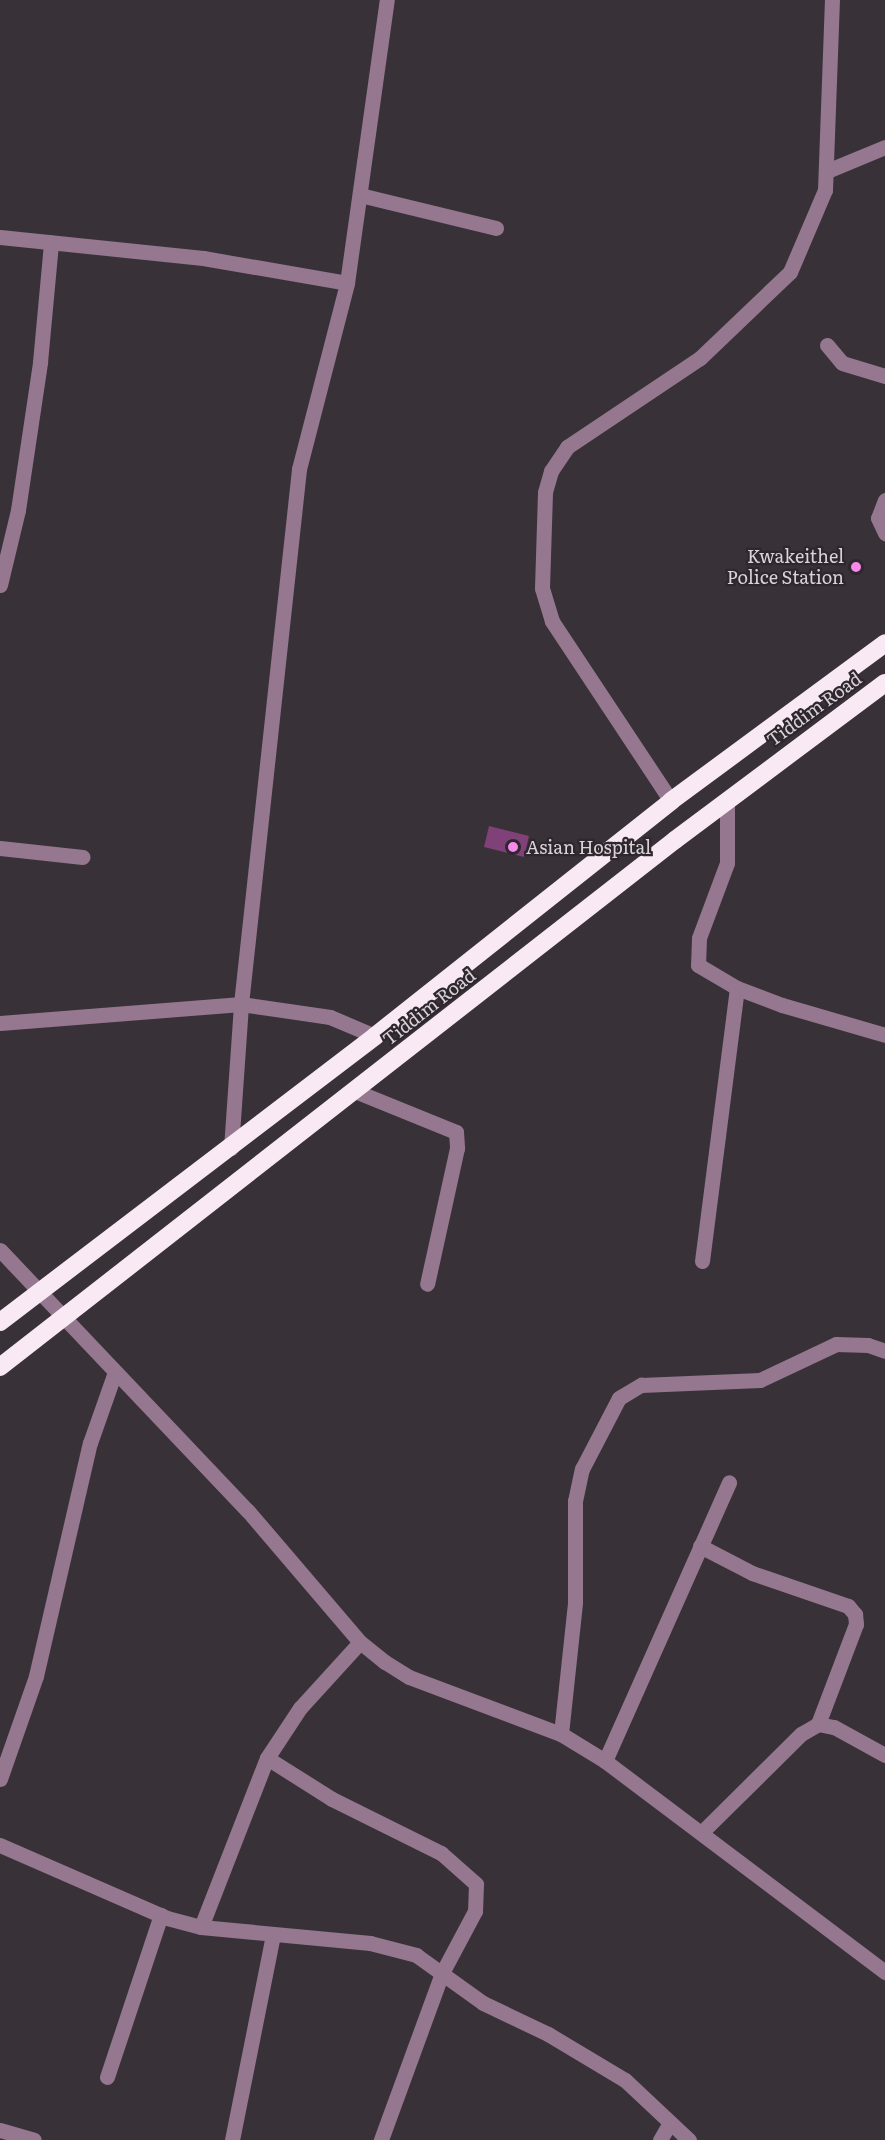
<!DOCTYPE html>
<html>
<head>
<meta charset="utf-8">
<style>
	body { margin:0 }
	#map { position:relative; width:885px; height:2140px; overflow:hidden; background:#393138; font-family:Literata,serif }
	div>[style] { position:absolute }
	.building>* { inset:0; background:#804078 }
	.minor>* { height:15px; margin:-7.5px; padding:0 7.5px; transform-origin:7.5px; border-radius:7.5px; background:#957790 }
	.highway>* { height:18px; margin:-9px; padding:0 9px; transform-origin:9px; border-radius:9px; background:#f8e9f5 }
	.dots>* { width:16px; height:16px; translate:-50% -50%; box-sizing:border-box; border:3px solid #2f272e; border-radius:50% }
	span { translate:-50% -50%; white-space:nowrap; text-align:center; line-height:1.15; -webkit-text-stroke:4.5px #2f272e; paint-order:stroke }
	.poi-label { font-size:18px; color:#d9d3d8 }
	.right { translate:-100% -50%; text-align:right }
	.left { translate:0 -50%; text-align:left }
	.street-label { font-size:18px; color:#d9d3d8 }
</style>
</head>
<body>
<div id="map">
	<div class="building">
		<div style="clip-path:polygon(489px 826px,529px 836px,524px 857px,484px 847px)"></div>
	</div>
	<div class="minor">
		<div style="left:827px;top:171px;width:63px;rotate:-22.5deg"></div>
		<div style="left:360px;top:195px;width:140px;rotate:13.6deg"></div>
		<div style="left:0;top:237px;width:204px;rotate:5.9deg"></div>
		<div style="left:203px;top:258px;width:146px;rotate:9.8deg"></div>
		<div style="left:827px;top:345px;width:23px;rotate:50deg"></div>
		<div style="left:842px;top:363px;width:45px;rotate:16.8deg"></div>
		<div style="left:885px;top:500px;width:19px;rotate:111deg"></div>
		<div style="left:878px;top:518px;width:17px;rotate:65deg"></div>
		<div style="left:0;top:585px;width:77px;rotate:-76.5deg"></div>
		<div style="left:18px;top:510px;width:150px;rotate:-81.5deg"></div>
		<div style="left:40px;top:362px;width:120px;rotate:-84.7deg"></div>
		<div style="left:671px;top:801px;width:216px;rotate:-123.5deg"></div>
		<div style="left:552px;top:621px;width:34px;rotate:-107deg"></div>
		<div style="left:542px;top:588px;width:96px;rotate:-88.2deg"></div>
		<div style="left:545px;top:492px;width:22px;rotate:-74deg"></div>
		<div style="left:551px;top:471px;width:29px;rotate:-56deg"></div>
		<div style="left:567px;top:447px;width:160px;rotate:-33.8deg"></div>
		<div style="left:700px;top:358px;width:124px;rotate:-43.7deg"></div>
		<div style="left:790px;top:272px;width:89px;rotate:-66.9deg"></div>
		<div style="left:825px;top:190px;width:190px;rotate:-87.9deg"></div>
		<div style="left:727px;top:801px;width:62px;rotate:90deg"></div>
		<div style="left:727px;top:863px;width:80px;rotate:110.5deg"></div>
		<div style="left:699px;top:938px;width:27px;rotate:92deg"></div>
		<div style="left:698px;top:965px;width:45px;rotate:30.5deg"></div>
		<div style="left:737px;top:988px;width:48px;rotate:20.7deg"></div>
		<div style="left:782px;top:1005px;width:107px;rotate:16.2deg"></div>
		<div style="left:0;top:848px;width:83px;rotate:6.2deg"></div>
		<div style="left:0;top:1023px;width:242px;rotate:-4.5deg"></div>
		<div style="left:241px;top:1004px;width:90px;rotate:8.3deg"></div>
		<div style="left:330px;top:1017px;width:49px;rotate:22.9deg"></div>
		<div style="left:355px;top:1091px;width:109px;rotate:22.1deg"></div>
		<div style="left:456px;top:1132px;width:16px;rotate:86deg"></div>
		<div style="left:457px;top:1148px;width:139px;rotate:102.4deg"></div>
		<div style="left:231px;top:1148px;width:144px;rotate:-86deg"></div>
		<div style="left:241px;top:1004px;width:538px;rotate:-83.81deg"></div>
		<div style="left:299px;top:469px;width:192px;rotate:-75.5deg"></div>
		<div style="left:347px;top:283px;width:286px;rotate:-82deg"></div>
		<div style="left:0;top:1250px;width:360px;rotate:46.5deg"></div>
		<div style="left:248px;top:1511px;width:172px;rotate:49.5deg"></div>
		<div style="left:360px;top:1642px;width:32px;rotate:39deg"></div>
		<div style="left:385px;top:1662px;width:28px;rotate:32deg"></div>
		<div style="left:409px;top:1677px;width:162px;rotate:20.6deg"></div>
		<div style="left:561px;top:1734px;width:52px;rotate:31.5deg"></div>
		<div style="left:605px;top:1761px;width:351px;rotate:37deg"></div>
		<div style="left:702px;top:1261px;width:275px;rotate:-82.7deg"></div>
		<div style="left:700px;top:1546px;width:59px;rotate:27.4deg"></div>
		<div style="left:752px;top:1573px;width:102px;rotate:19deg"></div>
		<div style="left:848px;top:1606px;width:11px;rotate:49deg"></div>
		<div style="left:855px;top:1614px;width:10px;rotate:84deg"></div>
		<div style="left:856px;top:1624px;width:107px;rotate:110.8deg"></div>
		<div style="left:561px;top:1734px;width:133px;rotate:-83.9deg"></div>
		<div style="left:575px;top:1602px;width:101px;rotate:-90deg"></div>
		<div style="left:575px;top:1501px;width:33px;rotate:-78deg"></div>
		<div style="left:582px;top:1469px;width:80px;rotate:-62.5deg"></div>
		<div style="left:619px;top:1398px;width:26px;rotate:-31deg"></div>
		<div style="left:641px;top:1385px;width:119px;rotate:-2.4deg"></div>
		<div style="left:760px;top:1380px;width:84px;rotate:-25.3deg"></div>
		<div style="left:836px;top:1344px;width:32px;rotate:2deg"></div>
		<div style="left:868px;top:1345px;width:18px;rotate:19deg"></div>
		<div style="left:267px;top:1758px;width:77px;rotate:32.2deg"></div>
		<div style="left:332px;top:1799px;width:122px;rotate:26.4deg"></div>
		<div style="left:441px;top:1853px;width:47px;rotate:41.5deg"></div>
		<div style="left:476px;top:1884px;width:27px;rotate:92deg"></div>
		<div style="left:475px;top:1911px;width:70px;rotate:118deg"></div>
		<div style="left:442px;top:1973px;width:178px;rotate:110.1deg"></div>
		<div style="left:605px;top:1761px;width:305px;rotate:-66deg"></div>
		<div style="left:0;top:1779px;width:109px;rotate:-70.7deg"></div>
		<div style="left:36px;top:1676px;width:239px;rotate:-77deg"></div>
		<div style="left:90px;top:1443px;width:75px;rotate:-70.6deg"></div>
		<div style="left:703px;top:1831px;width:138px;rotate:-44.7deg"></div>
		<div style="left:801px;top:1734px;width:20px;rotate:-30deg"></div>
		<div style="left:818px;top:1724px;width:16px;rotate:11deg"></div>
		<div style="left:834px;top:1727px;width:58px;rotate:28.8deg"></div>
		<div style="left:0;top:1845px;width:182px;rotate:23.6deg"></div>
		<div style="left:167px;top:1918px;width:35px;rotate:15deg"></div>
		<div style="left:201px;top:1927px;width:170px;rotate:5.4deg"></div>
		<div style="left:370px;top:1943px;width:48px;rotate:14.6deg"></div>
		<div style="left:416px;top:1955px;width:82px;rotate:35.6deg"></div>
		<div style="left:483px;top:2003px;width:72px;rotate:25.5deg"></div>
		<div style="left:548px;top:2034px;width:90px;rotate:30.9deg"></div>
		<div style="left:625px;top:2080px;width:88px;rotate:43.2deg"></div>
		<div style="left:201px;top:1927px;width:181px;rotate:-68.7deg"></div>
		<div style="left:267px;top:1758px;width:60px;rotate:-56.6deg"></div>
		<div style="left:300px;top:1708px;width:89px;rotate:-47.7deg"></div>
		<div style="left:107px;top:2077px;width:171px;rotate:-71.6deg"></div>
		<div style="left:0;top:2130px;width:35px;rotate:16deg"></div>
		<div style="left:232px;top:2140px;width:209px;rotate:-78.7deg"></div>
		<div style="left:660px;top:2140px;width:20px;rotate:-60deg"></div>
	</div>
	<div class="highway">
		<div style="left:0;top:1322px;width:472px;rotate:-37.3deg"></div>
		<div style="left:375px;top:1036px;width:378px;rotate:-38.4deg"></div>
		<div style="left:671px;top:801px;width:266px;rotate:-36.4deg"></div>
		<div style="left:0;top:1367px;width:856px;rotate:-37.98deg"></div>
		<div style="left:675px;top:840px;width:262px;rotate:-36.8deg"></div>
	</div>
	<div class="dots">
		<div style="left:856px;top:567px;background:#f888ea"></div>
		<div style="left:513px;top:847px;background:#f888ea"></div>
	</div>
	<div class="poi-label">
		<span class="right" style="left:844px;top:567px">Kwakeithel<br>Police Station</span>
		<span class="left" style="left:526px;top:847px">Asian Hospital</span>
	</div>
	<div class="street-label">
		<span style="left:814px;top:709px;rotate:-36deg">Tiddim Road</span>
		<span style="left:429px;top:1007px;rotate:-38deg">Tiddim Road</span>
	</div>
</div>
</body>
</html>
